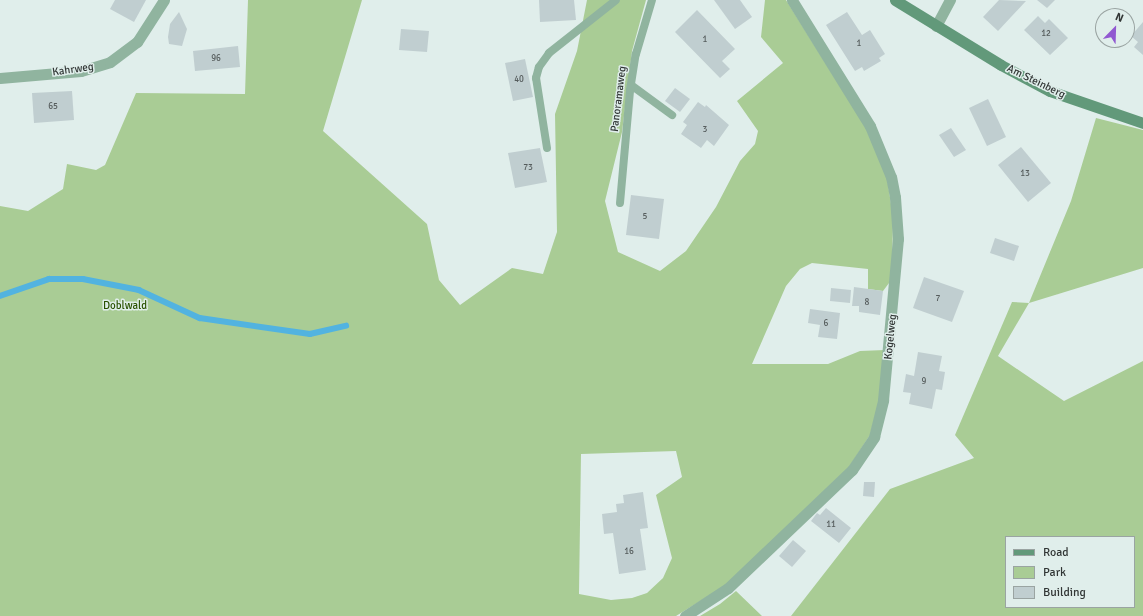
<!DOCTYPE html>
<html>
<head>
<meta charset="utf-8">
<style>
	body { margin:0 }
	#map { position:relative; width:1143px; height:616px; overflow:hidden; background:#e0eeeb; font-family:Signika,sans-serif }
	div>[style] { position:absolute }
	.green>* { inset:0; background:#a9cc95 }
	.stream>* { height:5.5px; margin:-2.75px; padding:0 2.75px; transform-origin:2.75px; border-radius:2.75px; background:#52b3e0 }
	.building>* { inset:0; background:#c0ced0 }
	.service>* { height:8px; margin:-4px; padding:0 4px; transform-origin:4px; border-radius:4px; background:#90b49f }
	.minor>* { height:11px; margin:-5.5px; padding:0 5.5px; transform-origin:5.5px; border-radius:5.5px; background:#90b49f }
	.secondary>* { height:11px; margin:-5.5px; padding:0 5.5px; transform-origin:5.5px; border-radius:5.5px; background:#62997a }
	span { translate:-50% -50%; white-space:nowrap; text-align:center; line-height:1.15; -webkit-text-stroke:3px #e0eeeb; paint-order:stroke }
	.number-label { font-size:9px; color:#555c5c }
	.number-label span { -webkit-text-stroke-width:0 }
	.street-label { font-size:11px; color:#313635 }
	.park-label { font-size:11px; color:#295201 }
	.legend { position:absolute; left:1005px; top:536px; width:130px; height:72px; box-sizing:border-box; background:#e0eeeb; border:1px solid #9aa4a2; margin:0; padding:5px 7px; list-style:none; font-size:12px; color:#313635 }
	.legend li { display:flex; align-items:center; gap:8px; height:20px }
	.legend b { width:20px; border:1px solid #9aa4a2 }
	.north { position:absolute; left:1095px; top:8px; width:40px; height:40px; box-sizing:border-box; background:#e0eeeb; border:1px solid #9aa4a2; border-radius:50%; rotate:23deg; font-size:11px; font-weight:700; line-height:16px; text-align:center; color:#313635 }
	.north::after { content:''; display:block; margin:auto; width:14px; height:18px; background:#9159d1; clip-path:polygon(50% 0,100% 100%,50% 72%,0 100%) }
</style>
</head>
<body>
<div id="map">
	<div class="green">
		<div style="clip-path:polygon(evenodd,248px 0,362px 0,323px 131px,427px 224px,439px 280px,460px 305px,512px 268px,543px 274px,557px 232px,555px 114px,577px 51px,587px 0,646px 0,632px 51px,622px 132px,605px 201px,618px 252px,660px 271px,686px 251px,716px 207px,740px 161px,755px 144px,758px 131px,737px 101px,783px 63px,761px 37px,765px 0,786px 0,866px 128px,887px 178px,893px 217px,892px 279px,883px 291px,868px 289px,868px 269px,812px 263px,800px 269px,786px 286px,752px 364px,828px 364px,860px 351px,885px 350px,879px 400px,870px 435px,849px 467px,726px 585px,676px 616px,0 616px,0 206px,28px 211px,63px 189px,67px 164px,96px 170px,105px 165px,136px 93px,245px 94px,248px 0,676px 451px,682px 477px,656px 495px,672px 558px,663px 578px,647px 593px,632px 598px,611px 600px,579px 594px,581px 454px,676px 451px)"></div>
		<div style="clip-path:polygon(evenodd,1096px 118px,1143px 130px,1143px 268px,1029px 303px,998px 356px,1064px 401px,1143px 361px,1143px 616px,791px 616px,890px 489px,974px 458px,955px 435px,1012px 302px,1029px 303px,1071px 201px,1096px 118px,1006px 537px,1134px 537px,1134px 607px,1006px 607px,1006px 537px)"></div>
		<div style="clip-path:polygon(736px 591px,762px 616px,700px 616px,720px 604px)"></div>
	</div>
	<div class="stream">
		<div style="left:0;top:296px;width:52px;rotate:-19.1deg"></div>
		<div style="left:49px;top:279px;width:34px"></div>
		<div style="left:83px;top:279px;width:57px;rotate:11.1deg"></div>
		<div style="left:139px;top:290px;width:67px;rotate:24.7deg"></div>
		<div style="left:200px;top:318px;width:111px;rotate:8.3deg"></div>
		<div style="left:310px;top:334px;width:37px;rotate:-13deg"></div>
	</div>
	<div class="building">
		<div style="clip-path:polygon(115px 0,146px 0,134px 22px,110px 9px)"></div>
		<div style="clip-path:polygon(539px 0,574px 0,576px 20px,540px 22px)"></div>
		<div style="clip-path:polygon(714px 0,740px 0,752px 17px,735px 29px)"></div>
		<div style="clip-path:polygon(999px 0,1026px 1px,998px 31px,983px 17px)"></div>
		<div style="clip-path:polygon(1037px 0,1055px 0,1047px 8px)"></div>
		<div style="clip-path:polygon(697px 10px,735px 49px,722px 61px,730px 69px,720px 78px,675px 32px)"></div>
		<div style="clip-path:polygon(179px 12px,187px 29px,182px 46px,169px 44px,168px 37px,170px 24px)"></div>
		<div style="clip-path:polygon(847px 12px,862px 35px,870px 30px,885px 54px,879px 58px,881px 61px,864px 71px,862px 67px,855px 71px,826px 25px)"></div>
		<div style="clip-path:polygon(1038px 16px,1045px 23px,1049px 19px,1068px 38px,1050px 55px,1024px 30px)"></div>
		<div style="clip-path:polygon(1143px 22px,1143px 55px,1134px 47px,1138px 42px,1131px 36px)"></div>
		<div style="clip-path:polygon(401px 29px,429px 31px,427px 52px,399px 50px)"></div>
		<div style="clip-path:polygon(238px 46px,240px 67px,195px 71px,193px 51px)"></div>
		<div style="clip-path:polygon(525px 59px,533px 97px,513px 101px,505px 63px)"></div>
		<div style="clip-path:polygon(675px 88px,690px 99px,680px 112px,665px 101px)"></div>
		<div style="clip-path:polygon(72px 91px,74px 120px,34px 123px,32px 93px)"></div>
		<div style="clip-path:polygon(988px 99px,1006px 137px,987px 146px,969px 108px)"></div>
		<div style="clip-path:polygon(698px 102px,705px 107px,706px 105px,729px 125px,714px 146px,707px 140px,701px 148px,681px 134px,687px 125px,683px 122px)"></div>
		<div style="clip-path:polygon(951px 128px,966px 150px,954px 157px,939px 135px)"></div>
		<div style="clip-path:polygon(1021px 147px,1051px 183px,1028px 202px,998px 165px)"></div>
		<div style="clip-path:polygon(540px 148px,547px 182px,515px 188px,508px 153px)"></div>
		<div style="clip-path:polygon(631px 195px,664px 199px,659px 239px,626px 235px)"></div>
		<div style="clip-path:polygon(995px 238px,1019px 246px,1014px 261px,990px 253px)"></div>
		<div style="clip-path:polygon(924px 277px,964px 291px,952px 322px,913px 308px)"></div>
		<div style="clip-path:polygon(854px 287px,883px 291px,880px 315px,859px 312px,859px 306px,852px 306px)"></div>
		<div style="clip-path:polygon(831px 288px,851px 290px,850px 303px,830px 301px)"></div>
		<div style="clip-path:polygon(810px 309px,840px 313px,837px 339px,818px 337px,820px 325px,808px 323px)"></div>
		<div style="clip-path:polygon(918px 352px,942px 356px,939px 371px,945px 372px,942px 390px,936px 389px,932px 409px,909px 404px,911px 393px,903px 392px,906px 374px,914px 376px)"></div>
		<div style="clip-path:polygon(864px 482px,875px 482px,874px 497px,863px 496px)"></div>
		<div style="clip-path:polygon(643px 492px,648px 528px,640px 529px,646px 570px,619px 574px,613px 533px,604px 534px,602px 514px,617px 512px,616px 504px,624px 503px,623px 495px)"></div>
		<div style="clip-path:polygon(826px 508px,851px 528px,839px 543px,811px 521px,817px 513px,820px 515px)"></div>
		<div style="clip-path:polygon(793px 540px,806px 551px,792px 567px,779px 556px)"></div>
	</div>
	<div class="service">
		<div style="left:631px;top:85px;width:51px;rotate:36.2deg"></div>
		<div style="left:547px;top:148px;width:71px;rotate:-98.9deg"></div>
		<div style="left:536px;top:78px;width:11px;rotate:-75deg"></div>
		<div style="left:539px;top:67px;width:17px;rotate:-54deg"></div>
		<div style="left:549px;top:53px;width:85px;rotate:-38.3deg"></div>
		<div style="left:620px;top:203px;width:113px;rotate:-84.9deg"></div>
		<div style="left:630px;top:90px;width:36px;rotate:-81deg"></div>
		<div style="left:636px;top:54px;width:56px;rotate:-73.5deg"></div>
	</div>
	<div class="minor">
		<div style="left:936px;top:26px;width:30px;rotate:-62deg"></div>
		<div style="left:0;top:78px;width:81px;rotate:-4.9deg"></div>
		<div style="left:81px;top:71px;width:30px;rotate:-17deg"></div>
		<div style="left:110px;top:62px;width:34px;rotate:-37deg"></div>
		<div style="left:137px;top:42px;width:50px;rotate:-57.3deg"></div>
		<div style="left:685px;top:616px;width:51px;rotate:-33.1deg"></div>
		<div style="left:728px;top:588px;width:171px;rotate:-43.6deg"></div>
		<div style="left:852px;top:470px;width:40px;rotate:-56deg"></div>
		<div style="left:874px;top:437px;width:38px;rotate:-76deg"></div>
		<div style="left:883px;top:400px;width:162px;rotate:-84.7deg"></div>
		<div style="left:898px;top:239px;width:42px;rotate:-94.1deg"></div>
		<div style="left:895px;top:197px;width:20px;rotate:-101deg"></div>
		<div style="left:891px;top:177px;width:55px;rotate:-112.4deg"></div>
		<div style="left:870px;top:126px;width:148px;rotate:-121.8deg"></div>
	</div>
	<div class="secondary">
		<div style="left:895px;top:0;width:124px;rotate:31.5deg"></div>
		<div style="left:1001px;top:65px;width:55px;rotate:28deg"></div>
		<div style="left:1050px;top:91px;width:98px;rotate:19deg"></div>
	</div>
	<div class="number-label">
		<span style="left:1046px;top:34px">12</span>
		<span style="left:705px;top:40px">1</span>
		<span style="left:859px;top:44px">1</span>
		<span style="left:216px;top:59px">96</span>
		<span style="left:519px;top:80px">40</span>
		<span style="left:53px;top:107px">65</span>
		<span style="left:705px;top:130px">3</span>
		<span style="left:528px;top:168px">73</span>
		<span style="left:1025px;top:174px">13</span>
		<span style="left:645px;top:217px">5</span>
		<span style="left:938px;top:299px">7</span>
		<span style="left:867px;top:303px">8</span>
		<span style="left:826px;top:324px">6</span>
		<span style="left:924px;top:382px">9</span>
		<span style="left:831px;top:525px">11</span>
		<span style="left:629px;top:552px">16</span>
	</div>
	<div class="street-label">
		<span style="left:73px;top:70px;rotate:-8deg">Kahrweg</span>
		<span style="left:1036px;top:82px;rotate:26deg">Am Steinberg</span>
		<span style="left:619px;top:99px;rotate:-83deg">Panoramaweg</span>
		<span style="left:891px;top:337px;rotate:-84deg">Kogelweg</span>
	</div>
	<div class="park-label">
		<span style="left:125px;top:306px">Doblwald</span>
	</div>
	<ul class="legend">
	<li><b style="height:5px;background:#62997a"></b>Road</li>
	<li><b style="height:11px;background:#a9cc95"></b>Park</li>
	<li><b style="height:11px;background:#c0ced0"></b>Building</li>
	</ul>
	<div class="north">N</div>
</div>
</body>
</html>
